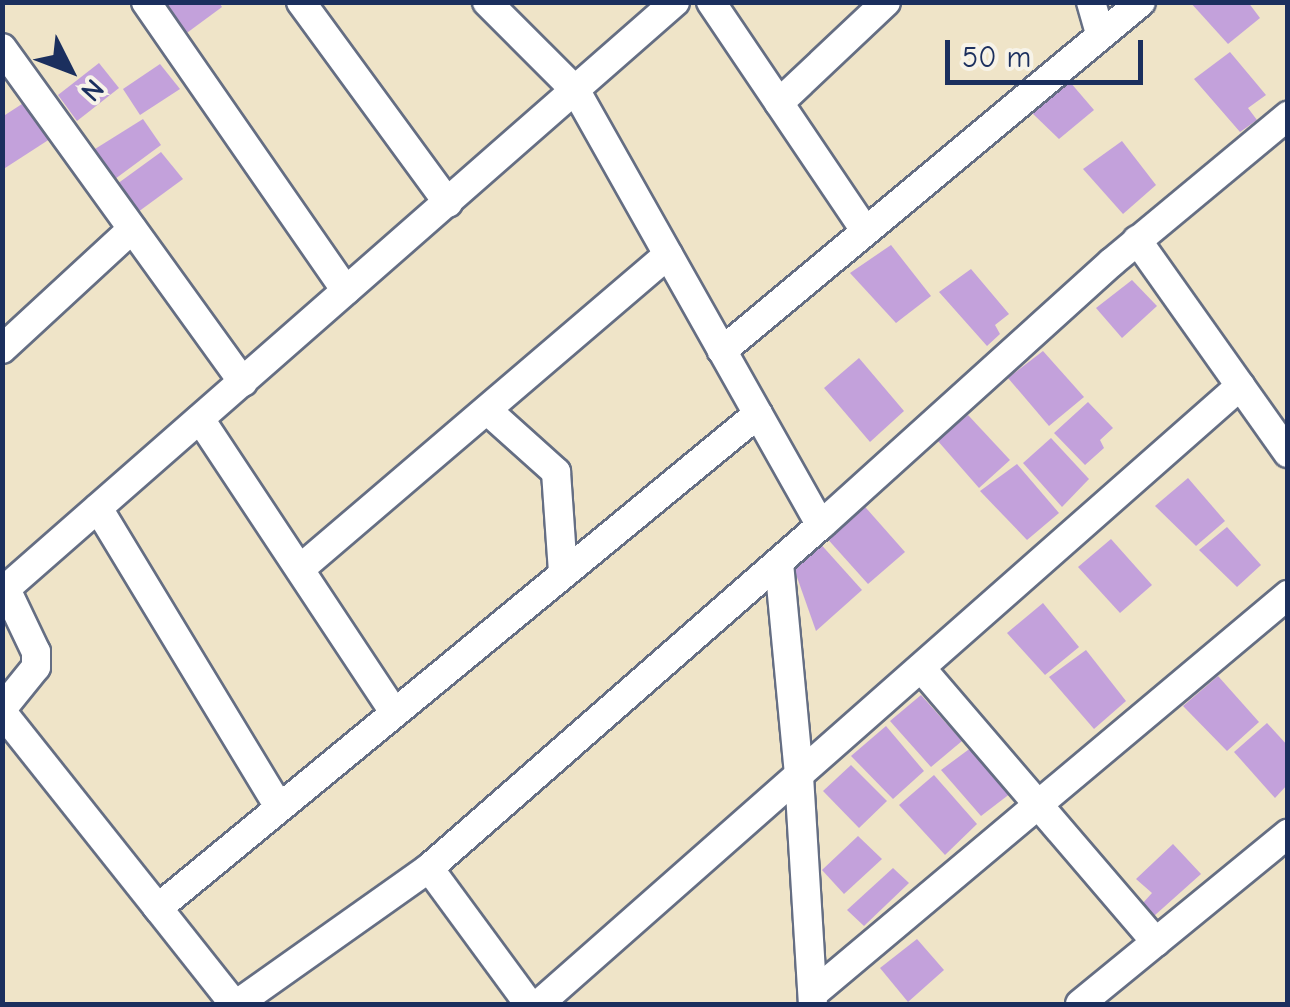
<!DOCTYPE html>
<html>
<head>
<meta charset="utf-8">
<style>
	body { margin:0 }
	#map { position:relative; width:1290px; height:1007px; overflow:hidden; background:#efe4c8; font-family:"Comic Neue",sans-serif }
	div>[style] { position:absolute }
	.building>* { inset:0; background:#c3a1db }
	.roads { filter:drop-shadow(2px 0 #656e83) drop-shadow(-2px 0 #656e83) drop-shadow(0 2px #656e83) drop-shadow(0 -2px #656e83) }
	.street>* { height:28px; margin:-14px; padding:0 14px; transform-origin:14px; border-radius:14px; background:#fff }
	span { translate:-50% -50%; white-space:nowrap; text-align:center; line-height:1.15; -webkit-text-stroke:9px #f7f3e8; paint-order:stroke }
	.frame { position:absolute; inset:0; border:5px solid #1b2f5e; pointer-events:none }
	.north { position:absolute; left:20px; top:20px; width:100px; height:100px; -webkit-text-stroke:8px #f7f3e8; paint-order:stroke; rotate:132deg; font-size:28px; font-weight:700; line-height:40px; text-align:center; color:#1b2f5e }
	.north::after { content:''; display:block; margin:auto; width:35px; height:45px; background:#1b2f5e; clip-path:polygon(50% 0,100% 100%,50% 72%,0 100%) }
	.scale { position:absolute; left:945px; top:40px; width:198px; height:45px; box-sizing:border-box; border:5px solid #1b2f5e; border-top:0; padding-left:12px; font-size:30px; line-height:35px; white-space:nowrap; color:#1b2f5e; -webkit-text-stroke:8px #f7f3e8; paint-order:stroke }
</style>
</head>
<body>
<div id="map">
	<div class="building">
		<div style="clip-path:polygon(172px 2px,219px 2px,222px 7px,184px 35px,166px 6px)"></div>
		<div style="clip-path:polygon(1190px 2px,1248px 2px,1260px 18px,1228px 44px)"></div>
		<div style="clip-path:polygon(1230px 52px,1266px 95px,1248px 108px,1257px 120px,1240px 132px,1194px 79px)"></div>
		<div style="clip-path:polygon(99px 63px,119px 88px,77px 121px,58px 95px)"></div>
		<div style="clip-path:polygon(160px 64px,180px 89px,140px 115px,123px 89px)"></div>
		<div style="clip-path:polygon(1070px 82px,1094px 110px,1059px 139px,1031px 112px)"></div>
		<div style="clip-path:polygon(25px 102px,53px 137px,2px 170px,2px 117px)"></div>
		<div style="clip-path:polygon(143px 119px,161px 145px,115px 179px,95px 149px)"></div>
		<div style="clip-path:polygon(1122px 141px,1156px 185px,1123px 214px,1083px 169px)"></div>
		<div style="clip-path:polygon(161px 152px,183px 179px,138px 212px,117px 184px)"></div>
		<div style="clip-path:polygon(891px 245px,931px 296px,896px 323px,850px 273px)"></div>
		<div style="clip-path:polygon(971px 269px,1009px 314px,995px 325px,1000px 334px,987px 346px,939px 292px)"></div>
		<div style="clip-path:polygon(1132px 280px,1157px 306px,1122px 338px,1096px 308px)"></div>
		<div style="clip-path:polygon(1043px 351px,1084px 397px,1049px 426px,1008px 378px)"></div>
		<div style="clip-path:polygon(859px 358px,904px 411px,870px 442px,824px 388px)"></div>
		<div style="clip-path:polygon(1088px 402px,1113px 428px,1100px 440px,1104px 448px,1085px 465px,1054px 433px)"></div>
		<div style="clip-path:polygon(968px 415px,1010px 460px,979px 488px,937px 440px)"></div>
		<div style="clip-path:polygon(1051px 438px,1089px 479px,1062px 507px,1023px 463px)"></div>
		<div style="clip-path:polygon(1017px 464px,1059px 513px,1027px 540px,980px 491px)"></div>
		<div style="clip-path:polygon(1188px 478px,1225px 521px,1196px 546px,1155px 506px)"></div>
		<div style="clip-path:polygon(859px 500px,905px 552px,868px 584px,824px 535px)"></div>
		<div style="clip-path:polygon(1227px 527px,1261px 565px,1237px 587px,1199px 550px)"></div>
		<div style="clip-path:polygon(1111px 539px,1152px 585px,1120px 613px,1078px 567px)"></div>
		<div style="clip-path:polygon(817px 540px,862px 590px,816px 631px,792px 563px)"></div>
		<div style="clip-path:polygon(1043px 603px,1079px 647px,1045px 675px,1007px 633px)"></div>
		<div style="clip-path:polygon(1086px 650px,1126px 701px,1094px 729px,1049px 677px)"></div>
		<div style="clip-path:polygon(1218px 676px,1259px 722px,1227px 751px,1183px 706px)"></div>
		<div style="clip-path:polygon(921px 695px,962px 741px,931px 767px,890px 721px)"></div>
		<div style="clip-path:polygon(1267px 723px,1288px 746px,1288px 784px,1275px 798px,1234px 752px)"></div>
		<div style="clip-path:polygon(886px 726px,924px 771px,893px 799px,851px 756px)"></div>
		<div style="clip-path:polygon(972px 747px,1011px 793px,981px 816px,941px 770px)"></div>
		<div style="clip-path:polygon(851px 765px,887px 801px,859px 828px,823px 791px)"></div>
		<div style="clip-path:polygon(934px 775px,977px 824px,945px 855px,899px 805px)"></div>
		<div style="clip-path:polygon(858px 836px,882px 859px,844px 894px,822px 870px)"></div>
		<div style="clip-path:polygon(1173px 844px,1201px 874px,1154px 916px,1142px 904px,1152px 893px,1136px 879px)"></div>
		<div style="clip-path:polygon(893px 868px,909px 883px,864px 926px,847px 910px)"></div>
		<div style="clip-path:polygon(917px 939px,944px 970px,908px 1002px,880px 968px)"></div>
	</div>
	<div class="roads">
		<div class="street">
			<div style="left:146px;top:2px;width:351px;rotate:55.3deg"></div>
			<div style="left:301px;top:2px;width:249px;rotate:53.8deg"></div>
			<div style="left:487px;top:2px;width:126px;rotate:45deg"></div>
			<div style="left:576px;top:91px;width:498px;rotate:60.6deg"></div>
			<div style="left:711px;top:2px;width:275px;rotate:56deg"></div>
			<div style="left:1091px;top:2px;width:33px;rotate:74deg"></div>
			<div style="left:2px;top:48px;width:412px;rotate:54.2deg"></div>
			<div style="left:779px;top:103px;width:147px;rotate:-43.3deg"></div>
			<div style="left:1137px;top:240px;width:261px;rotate:54.7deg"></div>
			<div style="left:2px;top:349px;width:177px;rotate:-42.7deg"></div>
			<div style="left:722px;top:351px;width:545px;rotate:-39.79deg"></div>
			<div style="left:487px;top:410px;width:93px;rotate:41.9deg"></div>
			<div style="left:556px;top:472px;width:101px;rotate:86deg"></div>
			<div style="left:200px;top:419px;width:350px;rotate:56.5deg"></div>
			<div style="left:98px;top:508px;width:350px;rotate:58.8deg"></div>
			<div style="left:779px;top:563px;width:214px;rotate:84.6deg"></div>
			<div style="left:799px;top:776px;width:228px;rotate:86.5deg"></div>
			<div style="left:300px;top:569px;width:484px;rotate:-40.5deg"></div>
			<div style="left:2px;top:592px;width:895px;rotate:-41.24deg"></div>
			<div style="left:921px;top:668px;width:361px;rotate:49.4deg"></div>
			<div style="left:2px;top:709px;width:54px;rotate:-51deg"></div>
			<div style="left:36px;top:667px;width:15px;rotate:-90deg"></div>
			<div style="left:36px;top:652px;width:70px;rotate:-115.5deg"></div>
			<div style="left:2px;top:712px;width:251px;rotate:51.5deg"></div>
			<div style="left:429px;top:868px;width:169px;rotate:53.7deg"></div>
			<div style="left:815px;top:992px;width:618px;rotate:-40.01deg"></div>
			<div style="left:234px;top:1004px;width:122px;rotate:-128.4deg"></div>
			<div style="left:158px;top:908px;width:777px;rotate:-39.47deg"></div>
			<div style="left:237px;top:1004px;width:235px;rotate:-35.3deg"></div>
			<div style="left:429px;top:868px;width:521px;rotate:-41.19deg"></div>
			<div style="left:821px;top:525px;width:392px;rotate:-42.1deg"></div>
			<div style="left:1112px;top:262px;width:229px;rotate:-39.7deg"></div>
			<div style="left:539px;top:1004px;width:935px;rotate:-41.4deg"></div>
			<div style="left:1080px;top:1004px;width:269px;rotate:-39.3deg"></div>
		</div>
	</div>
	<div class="frame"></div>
	<div class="north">N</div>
	<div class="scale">50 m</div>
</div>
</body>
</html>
